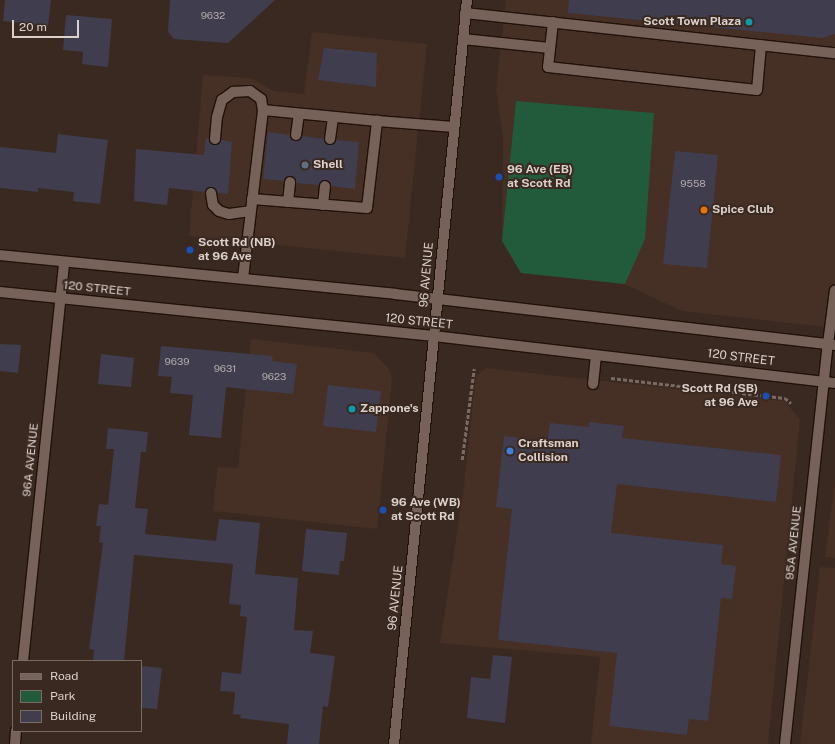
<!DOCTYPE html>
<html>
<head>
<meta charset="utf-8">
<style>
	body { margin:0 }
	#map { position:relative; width:835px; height:744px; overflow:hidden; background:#3a2921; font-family:"Public Sans",sans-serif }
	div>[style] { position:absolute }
	.built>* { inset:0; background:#462f24 }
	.green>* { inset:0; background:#215b3b }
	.building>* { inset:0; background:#403d4e }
	.path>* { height:2.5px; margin-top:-1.25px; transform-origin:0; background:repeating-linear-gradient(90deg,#796b64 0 4px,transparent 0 6px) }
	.roads { filter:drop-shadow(1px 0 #20110a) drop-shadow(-1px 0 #20110a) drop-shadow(0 1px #20110a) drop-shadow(0 -1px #20110a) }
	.lane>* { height:10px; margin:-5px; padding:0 5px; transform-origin:5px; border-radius:5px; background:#766259 }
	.street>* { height:10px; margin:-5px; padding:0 5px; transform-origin:5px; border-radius:5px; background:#766259 }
	.secondary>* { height:10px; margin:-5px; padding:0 5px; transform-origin:5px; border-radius:5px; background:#766259 }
	.dots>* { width:11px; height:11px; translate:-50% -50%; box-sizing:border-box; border:2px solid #3a2921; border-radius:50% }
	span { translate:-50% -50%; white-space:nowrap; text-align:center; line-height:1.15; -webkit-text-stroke:4px #3a2921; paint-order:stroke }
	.number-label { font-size:10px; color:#b4abac }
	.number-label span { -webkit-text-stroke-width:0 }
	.poi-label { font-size:12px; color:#dbd0cb; font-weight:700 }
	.right { translate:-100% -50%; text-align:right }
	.left { translate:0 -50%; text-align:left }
	.street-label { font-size:12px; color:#dbd0cb }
	.legend { position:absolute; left:12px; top:660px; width:130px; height:72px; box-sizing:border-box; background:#3a2921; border:1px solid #7a6c65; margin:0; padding:5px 7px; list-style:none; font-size:12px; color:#dbd0cb }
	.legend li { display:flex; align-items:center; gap:8px; height:20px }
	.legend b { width:20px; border:1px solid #7a6c65 }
	.scale { position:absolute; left:12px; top:20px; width:67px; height:18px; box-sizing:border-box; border:2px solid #dbd0cb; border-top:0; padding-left:5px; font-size:12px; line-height:14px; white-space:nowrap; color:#dbd0cb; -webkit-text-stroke:3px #3a2921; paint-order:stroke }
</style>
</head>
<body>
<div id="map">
	<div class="built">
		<div style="clip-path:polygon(506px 0,835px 0,835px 328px,682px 311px,624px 284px,521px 273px,502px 241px,503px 137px,496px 89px)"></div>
		<div style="clip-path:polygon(312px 32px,427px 44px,405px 258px,189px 236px,203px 75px,251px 78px,274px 91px,304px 94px)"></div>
		<div style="clip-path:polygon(251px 339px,374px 353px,389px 369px,392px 380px,377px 529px,213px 511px,218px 467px,238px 468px)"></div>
		<div style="clip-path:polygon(486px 368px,784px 401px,800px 419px,768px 744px,591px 744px,600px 657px,440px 643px,463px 494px,476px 376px)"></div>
		<div style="clip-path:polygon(835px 480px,835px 558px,825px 557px)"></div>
		<div style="clip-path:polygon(820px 567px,835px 568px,835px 744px,800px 744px)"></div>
	</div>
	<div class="green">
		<div style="clip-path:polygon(516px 101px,654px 113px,645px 239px,625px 284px,521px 273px,502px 241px)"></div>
	</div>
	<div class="building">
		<div style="clip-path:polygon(5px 0,51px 0,48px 26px,3px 21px)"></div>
		<div style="clip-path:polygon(170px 0,275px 0,228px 43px,174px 39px,168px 32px)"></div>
		<div style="clip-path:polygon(569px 0,835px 0,835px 34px,823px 38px,568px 13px)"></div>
		<div style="clip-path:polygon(66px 15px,112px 19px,108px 67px,82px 64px,83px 52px,63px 50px)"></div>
		<div style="clip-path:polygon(324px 48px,377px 53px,376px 87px,318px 80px)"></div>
		<div style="clip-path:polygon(268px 132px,290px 135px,295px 141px,302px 136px,324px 139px,330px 145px,336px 140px,359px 142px,355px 189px,331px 186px,326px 180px,319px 185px,296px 183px,291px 176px,284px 181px,263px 179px)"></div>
		<div style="clip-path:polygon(58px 134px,108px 140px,100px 204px,73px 201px,74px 192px,38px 188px,38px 192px,0 188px,0 147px,56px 153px)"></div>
		<div style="clip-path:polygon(206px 137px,214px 145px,221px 140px,232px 142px,228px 194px,218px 193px,213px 187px,207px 188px,205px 192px,169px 188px,167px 205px,134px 201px,136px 149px,204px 155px)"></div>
		<div style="clip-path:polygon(675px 151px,718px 155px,707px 268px,663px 264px)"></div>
		<div style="clip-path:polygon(0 344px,21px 345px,18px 373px,0 371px)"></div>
		<div style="clip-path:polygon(161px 346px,273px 356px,272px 361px,297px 364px,293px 394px,226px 387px,221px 438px,189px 435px,193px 395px,170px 393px,172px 377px,158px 376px)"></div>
		<div style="clip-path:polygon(101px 354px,134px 358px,131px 387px,98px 384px)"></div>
		<div style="clip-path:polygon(328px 385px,381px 391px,376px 432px,323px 426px)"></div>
		<div style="clip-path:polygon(589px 422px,624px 426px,622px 438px,781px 455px,776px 502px,617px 484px,611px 533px,723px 545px,721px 564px,736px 566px,732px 599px,721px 598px,708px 721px,689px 719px,687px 735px,609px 726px,617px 653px,498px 640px,512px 509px,496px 507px,504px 436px,547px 441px,550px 423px,589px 427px)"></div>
		<div style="clip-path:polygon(108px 428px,148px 432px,146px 452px,141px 452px,135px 508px,148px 509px,145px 534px,216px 541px,219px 519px,260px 523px,255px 574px,298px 578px,294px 630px,313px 631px,310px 653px,335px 656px,328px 707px,323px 706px,319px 744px,287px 744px,289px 724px,240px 718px,241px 715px,233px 714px,235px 692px,220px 691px,222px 672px,241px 674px,247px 617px,240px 616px,241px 605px,229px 604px,233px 564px,134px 555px,124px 661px,93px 661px,94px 650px,89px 649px,103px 543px,99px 542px,101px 526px,96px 526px,99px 504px,108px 505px,114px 449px,106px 449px)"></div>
		<div style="clip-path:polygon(306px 529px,347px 533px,344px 561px,340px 561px,339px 575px,302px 571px)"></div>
		<div style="clip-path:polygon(493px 655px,512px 657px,505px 723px,467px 718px,471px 677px,490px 679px)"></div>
		<div style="clip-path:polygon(141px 666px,162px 668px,157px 709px,141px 708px)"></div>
	</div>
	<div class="path">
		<div style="left:611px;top:378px;width:175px;rotate:6.6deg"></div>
		<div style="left:785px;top:398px;width:8px;rotate:40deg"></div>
		<div style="left:462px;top:460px;width:92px;rotate:-82.5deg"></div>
		<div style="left:456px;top:509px;width:12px;rotate:-81deg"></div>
	</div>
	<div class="roads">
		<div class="lane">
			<div style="left:465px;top:13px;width:372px;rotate:6.2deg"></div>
			<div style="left:553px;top:22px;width:45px;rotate:96.3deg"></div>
			<div style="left:548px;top:67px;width:210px;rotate:6.3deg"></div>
			<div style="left:757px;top:90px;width:45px;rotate:-84.9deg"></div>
			<div style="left:463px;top:39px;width:87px;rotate:5.9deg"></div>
			<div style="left:296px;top:135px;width:21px;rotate:-82deg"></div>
			<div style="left:215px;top:139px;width:22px;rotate:-85deg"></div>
			<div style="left:217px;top:117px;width:18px;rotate:-74deg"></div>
			<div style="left:222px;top:100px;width:14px;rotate:-36deg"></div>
			<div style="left:233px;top:92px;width:17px;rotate:-3deg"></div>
			<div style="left:250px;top:91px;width:14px;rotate:36deg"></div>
			<div style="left:261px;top:99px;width:11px;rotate:80deg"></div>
			<div style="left:330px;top:139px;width:22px;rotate:-82deg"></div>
			<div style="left:211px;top:193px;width:12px;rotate:81deg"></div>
			<div style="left:213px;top:205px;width:8px;rotate:45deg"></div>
			<div style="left:219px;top:211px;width:10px;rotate:17deg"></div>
			<div style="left:229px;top:214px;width:21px;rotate:-8deg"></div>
			<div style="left:252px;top:199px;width:115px;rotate:4.5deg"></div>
			<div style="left:367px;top:208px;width:88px;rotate:-83.4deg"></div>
			<div style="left:377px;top:121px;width:77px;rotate:4.5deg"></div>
			<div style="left:288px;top:202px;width:20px;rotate:-84deg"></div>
			<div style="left:323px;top:205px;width:19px;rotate:-84deg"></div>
			<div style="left:243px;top:278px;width:169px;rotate:-83.2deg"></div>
			<div style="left:263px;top:110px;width:115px;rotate:5.5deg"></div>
			<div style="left:828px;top:344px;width:54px;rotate:-82.6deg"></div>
			<div style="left:593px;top:384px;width:28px;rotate:-84deg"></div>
		</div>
		<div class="street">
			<div style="left:23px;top:661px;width:401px;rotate:-84.1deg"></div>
			<div style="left:15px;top:744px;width:13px;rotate:-86deg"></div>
			<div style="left:785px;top:744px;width:402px;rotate:-83.9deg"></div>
		</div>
		<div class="secondary">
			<div style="left:0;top:255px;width:397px;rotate:5.6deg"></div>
			<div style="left:395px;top:294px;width:443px;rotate:6.6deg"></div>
			<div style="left:0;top:292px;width:436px;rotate:5.8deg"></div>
			<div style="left:434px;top:336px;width:404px;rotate:6.7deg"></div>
			<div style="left:394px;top:744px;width:748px;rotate:-84.4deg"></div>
		</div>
	</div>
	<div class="dots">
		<div style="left:749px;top:22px;background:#0f9aa8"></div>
		<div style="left:305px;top:165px;background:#5c6f8a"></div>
		<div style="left:499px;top:177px;background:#1a4fb4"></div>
		<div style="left:704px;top:210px;background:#e8710a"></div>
		<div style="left:190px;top:250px;background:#1a4fb4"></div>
		<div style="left:766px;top:396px;background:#1a4fb4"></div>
		<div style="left:352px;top:409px;background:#0f9aa8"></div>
		<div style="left:510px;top:451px;background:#3f7fe0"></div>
		<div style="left:383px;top:510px;background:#1a4fb4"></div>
	</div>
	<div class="number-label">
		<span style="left:213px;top:16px">9632</span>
		<span style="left:693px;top:184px">9558</span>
		<span style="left:177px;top:362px">9639</span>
		<span style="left:225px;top:369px">9631</span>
		<span style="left:274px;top:377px">9623</span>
	</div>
	<div class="poi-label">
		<span class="right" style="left:741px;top:22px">Scott Town Plaza</span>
		<span class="left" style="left:313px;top:165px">Shell</span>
		<span class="left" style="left:507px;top:177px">96 Ave (EB)<br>at Scott Rd</span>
		<span class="left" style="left:712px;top:210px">Spice Club</span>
		<span class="left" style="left:198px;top:250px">Scott Rd (NB)<br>at 96 Ave</span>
		<span class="right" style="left:758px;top:396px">Scott Rd (SB)<br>at 96 Ave</span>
		<span class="left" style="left:360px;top:409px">Zappone's</span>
		<span class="left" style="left:518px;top:451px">Craftsman<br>Collision</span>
		<span class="left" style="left:391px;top:510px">96 Ave (WB)<br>at Scott Rd</span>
	</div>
	<div class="street-label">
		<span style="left:427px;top:275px;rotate:-85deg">96 AVENUE</span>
		<span style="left:97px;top:289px;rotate:6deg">120 STREET</span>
		<span style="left:419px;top:322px;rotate:6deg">120 STREET</span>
		<span style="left:741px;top:358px;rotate:7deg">120 STREET</span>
		<span style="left:31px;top:460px;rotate:-84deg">96A AVENUE</span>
		<span style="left:794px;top:543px;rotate:-84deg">95A AVENUE</span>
		<span style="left:396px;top:598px;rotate:-84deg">96 AVENUE</span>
	</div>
	<ul class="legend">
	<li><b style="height:5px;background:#766259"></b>Road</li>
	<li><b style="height:11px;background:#215b3b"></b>Park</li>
	<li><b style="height:11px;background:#403d4e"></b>Building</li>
	</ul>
	<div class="scale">20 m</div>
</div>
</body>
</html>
